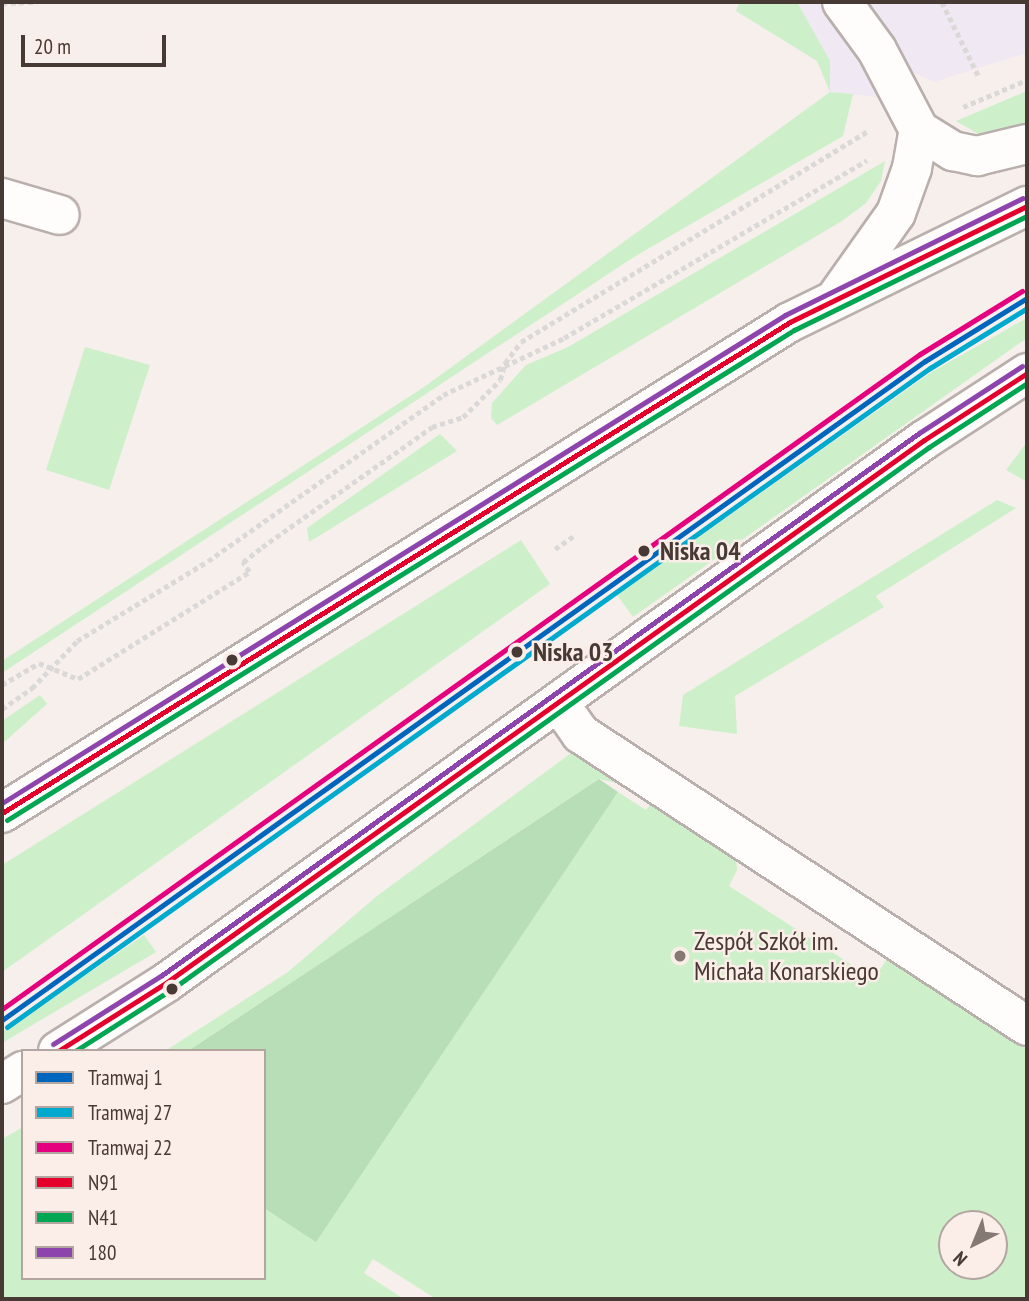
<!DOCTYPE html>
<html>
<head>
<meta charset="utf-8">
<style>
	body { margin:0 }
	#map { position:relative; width:1029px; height:1301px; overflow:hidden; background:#f7efec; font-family:"PT Sans Narrow",sans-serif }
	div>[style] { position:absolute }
	.commercial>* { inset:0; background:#f0e8f3 }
	.green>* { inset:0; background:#cdf0ca }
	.forest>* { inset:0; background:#b7deb6 }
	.path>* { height:4.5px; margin-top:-2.25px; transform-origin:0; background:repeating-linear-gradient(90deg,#dbd8d8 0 5px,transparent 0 8.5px) }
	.roads { filter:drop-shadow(2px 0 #b9afac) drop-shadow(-2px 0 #b9afac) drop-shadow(0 2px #b9afac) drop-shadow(0 -2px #b9afac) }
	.minor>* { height:38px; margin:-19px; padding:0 19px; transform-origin:19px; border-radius:19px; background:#fefdfc }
	.major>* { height:38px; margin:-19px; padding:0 19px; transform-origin:19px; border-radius:19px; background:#fefdfc }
	.bus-1>* { height:5px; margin:-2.5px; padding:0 2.5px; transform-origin:2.5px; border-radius:2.5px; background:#e4002b }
	.bus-2>* { height:5px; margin:-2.5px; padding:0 2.5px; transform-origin:2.5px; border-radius:2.5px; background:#00a651 }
	.bus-3>* { height:5px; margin:-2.5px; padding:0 2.5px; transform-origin:2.5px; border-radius:2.5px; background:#8e44ad }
	.tram-1>* { height:5px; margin:-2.5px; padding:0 2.5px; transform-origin:2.5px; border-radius:2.5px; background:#0065bd }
	.tram-2>* { height:5px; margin:-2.5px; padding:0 2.5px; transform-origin:2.5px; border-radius:2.5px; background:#00a9ce }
	.tram-3>* { height:5px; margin:-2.5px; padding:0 2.5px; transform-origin:2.5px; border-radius:2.5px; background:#e5007d }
	.dots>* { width:19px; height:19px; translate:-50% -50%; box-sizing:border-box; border:4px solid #fbede8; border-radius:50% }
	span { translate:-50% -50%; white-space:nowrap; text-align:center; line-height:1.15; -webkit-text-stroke:5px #fbede8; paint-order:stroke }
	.stop-label { font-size:26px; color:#473934; font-weight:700 }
	.left { translate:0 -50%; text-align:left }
	.poi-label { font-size:26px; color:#473934 }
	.frame { position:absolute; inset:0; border:4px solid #473934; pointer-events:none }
	.legend { position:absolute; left:21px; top:1049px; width:245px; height:231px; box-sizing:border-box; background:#fbede8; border:2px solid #b3a5a0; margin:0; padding:9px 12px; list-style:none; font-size:21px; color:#473934 }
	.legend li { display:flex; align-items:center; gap:14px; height:35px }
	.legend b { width:35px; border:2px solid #b3a5a0 }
	.north { position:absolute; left:938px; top:1210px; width:70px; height:70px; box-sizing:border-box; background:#fbede8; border:2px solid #b3a5a0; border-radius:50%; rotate:223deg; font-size:19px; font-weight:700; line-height:28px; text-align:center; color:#473934 }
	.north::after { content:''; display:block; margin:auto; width:24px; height:32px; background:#857974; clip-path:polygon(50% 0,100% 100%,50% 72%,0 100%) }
	.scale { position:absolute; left:21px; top:35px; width:145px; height:32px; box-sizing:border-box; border:4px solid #473934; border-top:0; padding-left:9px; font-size:21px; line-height:24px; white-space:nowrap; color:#473934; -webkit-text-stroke:5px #fbede8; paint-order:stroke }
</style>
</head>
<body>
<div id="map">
	<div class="commercial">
		<div style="clip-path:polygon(740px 2px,1027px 2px,1027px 53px,934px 82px,914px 73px,876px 97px,830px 92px,817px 61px,736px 11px)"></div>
	</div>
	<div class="green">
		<div style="clip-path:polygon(740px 2px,797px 2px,830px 61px,830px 92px,853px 94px,843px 136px,634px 257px,2px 673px,2px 661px,424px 387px,830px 92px,817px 61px,736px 11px)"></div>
		<div style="clip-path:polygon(1027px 91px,1027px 129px,1002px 136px,980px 135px,956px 121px)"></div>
		<div style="clip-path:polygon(885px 161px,881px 181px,866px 203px,842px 221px,497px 425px,491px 418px,492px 403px,526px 365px,568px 347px)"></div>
		<div style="clip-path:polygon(1027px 318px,1027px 338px,633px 617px,617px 595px,930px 373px)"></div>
		<div style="clip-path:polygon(85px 347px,150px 365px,109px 490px,46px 470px)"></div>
		<div style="clip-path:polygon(440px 434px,457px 451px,309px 542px,307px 528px)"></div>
		<div style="clip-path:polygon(1027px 442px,1027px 482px,1006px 470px)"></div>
		<div style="clip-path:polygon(997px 500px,1016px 508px,876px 596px,884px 607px,735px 696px,737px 734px,679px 726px,683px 695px)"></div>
		<div style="clip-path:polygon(521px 540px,550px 584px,2px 972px,2px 865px)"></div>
		<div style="clip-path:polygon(40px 695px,47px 704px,2px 744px,2px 721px)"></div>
		<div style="clip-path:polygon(574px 751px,629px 786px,599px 779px,188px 1051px,165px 1051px,288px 972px,377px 896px)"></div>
		<div style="clip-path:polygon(evenodd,618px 792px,646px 810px,653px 800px,736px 856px,737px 870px,729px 886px,874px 979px,887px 959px,1027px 1050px,1027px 1299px,436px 1299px,373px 1259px,364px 1273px,404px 1299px,2px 1299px,2px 1139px,23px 1127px,23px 1278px,264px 1278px,264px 1208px,316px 1241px,618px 792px,952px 1224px,994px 1224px,994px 1266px,952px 1266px,952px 1224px)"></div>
		<div style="clip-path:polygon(144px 935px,156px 952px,2px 1043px,2px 1032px)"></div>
	</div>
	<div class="forest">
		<div style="clip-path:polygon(599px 779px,618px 792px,316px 1242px,264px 1208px,264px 1051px,188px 1051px)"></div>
	</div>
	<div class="path">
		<div style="left:942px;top:2px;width:84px;rotate:63.7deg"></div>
		<div style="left:2px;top:3px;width:31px;rotate:-2deg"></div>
		<div style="left:963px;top:107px;width:69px;rotate:-22.9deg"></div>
		<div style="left:555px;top:549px;width:24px;rotate:-35deg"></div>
		<div style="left:2px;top:685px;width:43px;rotate:-30.7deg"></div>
		<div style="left:39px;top:663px;width:42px;rotate:22.3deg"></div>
		<div style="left:78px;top:679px;width:202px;rotate:-32deg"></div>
		<div style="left:249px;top:572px;width:12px;rotate:-121deg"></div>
		<div style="left:243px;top:562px;width:24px;rotate:-38deg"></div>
		<div style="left:262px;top:547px;width:208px;rotate:-35.2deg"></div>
		<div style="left:432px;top:427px;width:33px;rotate:-18deg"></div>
		<div style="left:463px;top:417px;width:52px;rotate:-45deg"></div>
		<div style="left:500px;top:380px;width:18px;rotate:-74deg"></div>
		<div style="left:505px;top:363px;width:26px;rotate:-53deg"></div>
		<div style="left:521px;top:342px;width:408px;rotate:-31.3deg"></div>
		<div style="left:2px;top:709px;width:37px;rotate:-35deg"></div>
		<div style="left:32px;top:688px;width:65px;rotate:-46.2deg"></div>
		<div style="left:77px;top:641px;width:153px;rotate:-31.4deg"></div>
		<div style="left:208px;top:561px;width:288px;rotate:-35.2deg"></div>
		<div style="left:443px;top:395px;width:134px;rotate:-25.2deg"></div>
		<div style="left:564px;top:338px;width:351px;rotate:-30.4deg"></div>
	</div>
	<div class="roads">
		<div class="minor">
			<div style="left:842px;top:2px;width:59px;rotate:53.9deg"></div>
			<div style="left:877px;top:50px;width:90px;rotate:62.3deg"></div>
			<div style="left:919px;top:130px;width:40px;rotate:32deg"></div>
			<div style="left:953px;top:151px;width:25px;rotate:12deg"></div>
			<div style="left:977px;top:156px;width:51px;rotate:-13.5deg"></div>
			<div style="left:2px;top:198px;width:60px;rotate:16.3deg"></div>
			<div style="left:838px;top:295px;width:100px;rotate:-54.7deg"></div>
			<div style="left:896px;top:213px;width:48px;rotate:-70.4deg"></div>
			<div style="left:912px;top:168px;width:39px;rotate:-80deg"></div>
			<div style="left:559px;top:703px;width:38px;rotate:55deg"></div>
			<div style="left:581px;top:734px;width:533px;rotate:33.21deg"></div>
		</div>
		<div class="major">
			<div style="left:2px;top:813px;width:928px;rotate:-31.93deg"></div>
			<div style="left:790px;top:322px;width:264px;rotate:-26.1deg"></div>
			<div style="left:58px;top:1051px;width:129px;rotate:-32.3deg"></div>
			<div style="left:167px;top:982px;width:931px;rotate:-35.6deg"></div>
			<div style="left:924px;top:440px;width:123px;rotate:-33deg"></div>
			<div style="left:2px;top:1084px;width:25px;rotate:-32deg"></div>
		</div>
	</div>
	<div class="bus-1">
		<div style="left:2px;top:813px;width:928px;rotate:-31.93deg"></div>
		<div style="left:790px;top:322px;width:264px;rotate:-26.1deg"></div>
		<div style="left:58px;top:1051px;width:129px;rotate:-32.3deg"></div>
		<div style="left:167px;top:982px;width:931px;rotate:-35.6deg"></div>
		<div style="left:924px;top:440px;width:123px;rotate:-33deg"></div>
	</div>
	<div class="bus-2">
		<div style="left:7px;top:820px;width:927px;rotate:-31.91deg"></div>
		<div style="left:794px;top:330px;width:259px;rotate:-26.1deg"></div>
		<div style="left:75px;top:1051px;width:115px;rotate:-32.6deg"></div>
		<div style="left:172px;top:989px;width:931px;rotate:-35.6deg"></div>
		<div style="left:929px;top:447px;width:117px;rotate:-33.1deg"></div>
	</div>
	<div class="bus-3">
		<div style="left:2px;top:803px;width:923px;rotate:-31.93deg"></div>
		<div style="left:785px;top:315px;width:265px;rotate:-26.2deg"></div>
		<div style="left:53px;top:1044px;width:129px;rotate:-32.3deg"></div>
		<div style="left:162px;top:975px;width:931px;rotate:-35.6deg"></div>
		<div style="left:919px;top:433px;width:123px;rotate:-33deg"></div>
	</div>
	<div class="tram-1">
		<div style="left:2px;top:1020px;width:1134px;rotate:-35.53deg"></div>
		<div style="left:925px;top:361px;width:120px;rotate:-31.7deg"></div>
	</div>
	<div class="tram-2">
		<div style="left:7px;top:1027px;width:1134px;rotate:-35.53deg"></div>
		<div style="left:930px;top:368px;width:114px;rotate:-31.7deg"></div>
	</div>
	<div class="tram-3">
		<div style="left:2px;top:1009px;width:1128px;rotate:-35.51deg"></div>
		<div style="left:920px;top:354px;width:120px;rotate:-31.7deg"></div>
	</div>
	<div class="dots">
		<div style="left:644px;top:551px;background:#473934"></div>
		<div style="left:517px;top:652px;background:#473934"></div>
		<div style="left:232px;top:660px;background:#473934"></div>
		<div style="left:680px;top:956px;background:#857974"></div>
		<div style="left:172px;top:989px;background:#473934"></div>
	</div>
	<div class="stop-label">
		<span class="left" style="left:660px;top:551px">Niska 04</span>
		<span class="left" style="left:533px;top:652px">Niska 03</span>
	</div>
	<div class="poi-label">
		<span class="left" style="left:694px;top:956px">Zespół Szkół im.<br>Michała Konarskiego</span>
	</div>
	<div class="frame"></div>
	<ul class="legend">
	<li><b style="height:9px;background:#0065bd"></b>Tramwaj 1</li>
	<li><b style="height:9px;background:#00a9ce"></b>Tramwaj 27</li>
	<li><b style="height:9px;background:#e5007d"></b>Tramwaj 22</li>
	<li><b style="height:9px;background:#e4002b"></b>N91</li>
	<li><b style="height:9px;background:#00a651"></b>N41</li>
	<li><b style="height:9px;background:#8e44ad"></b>180</li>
	</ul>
	<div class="north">N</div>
	<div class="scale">20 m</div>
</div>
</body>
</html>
